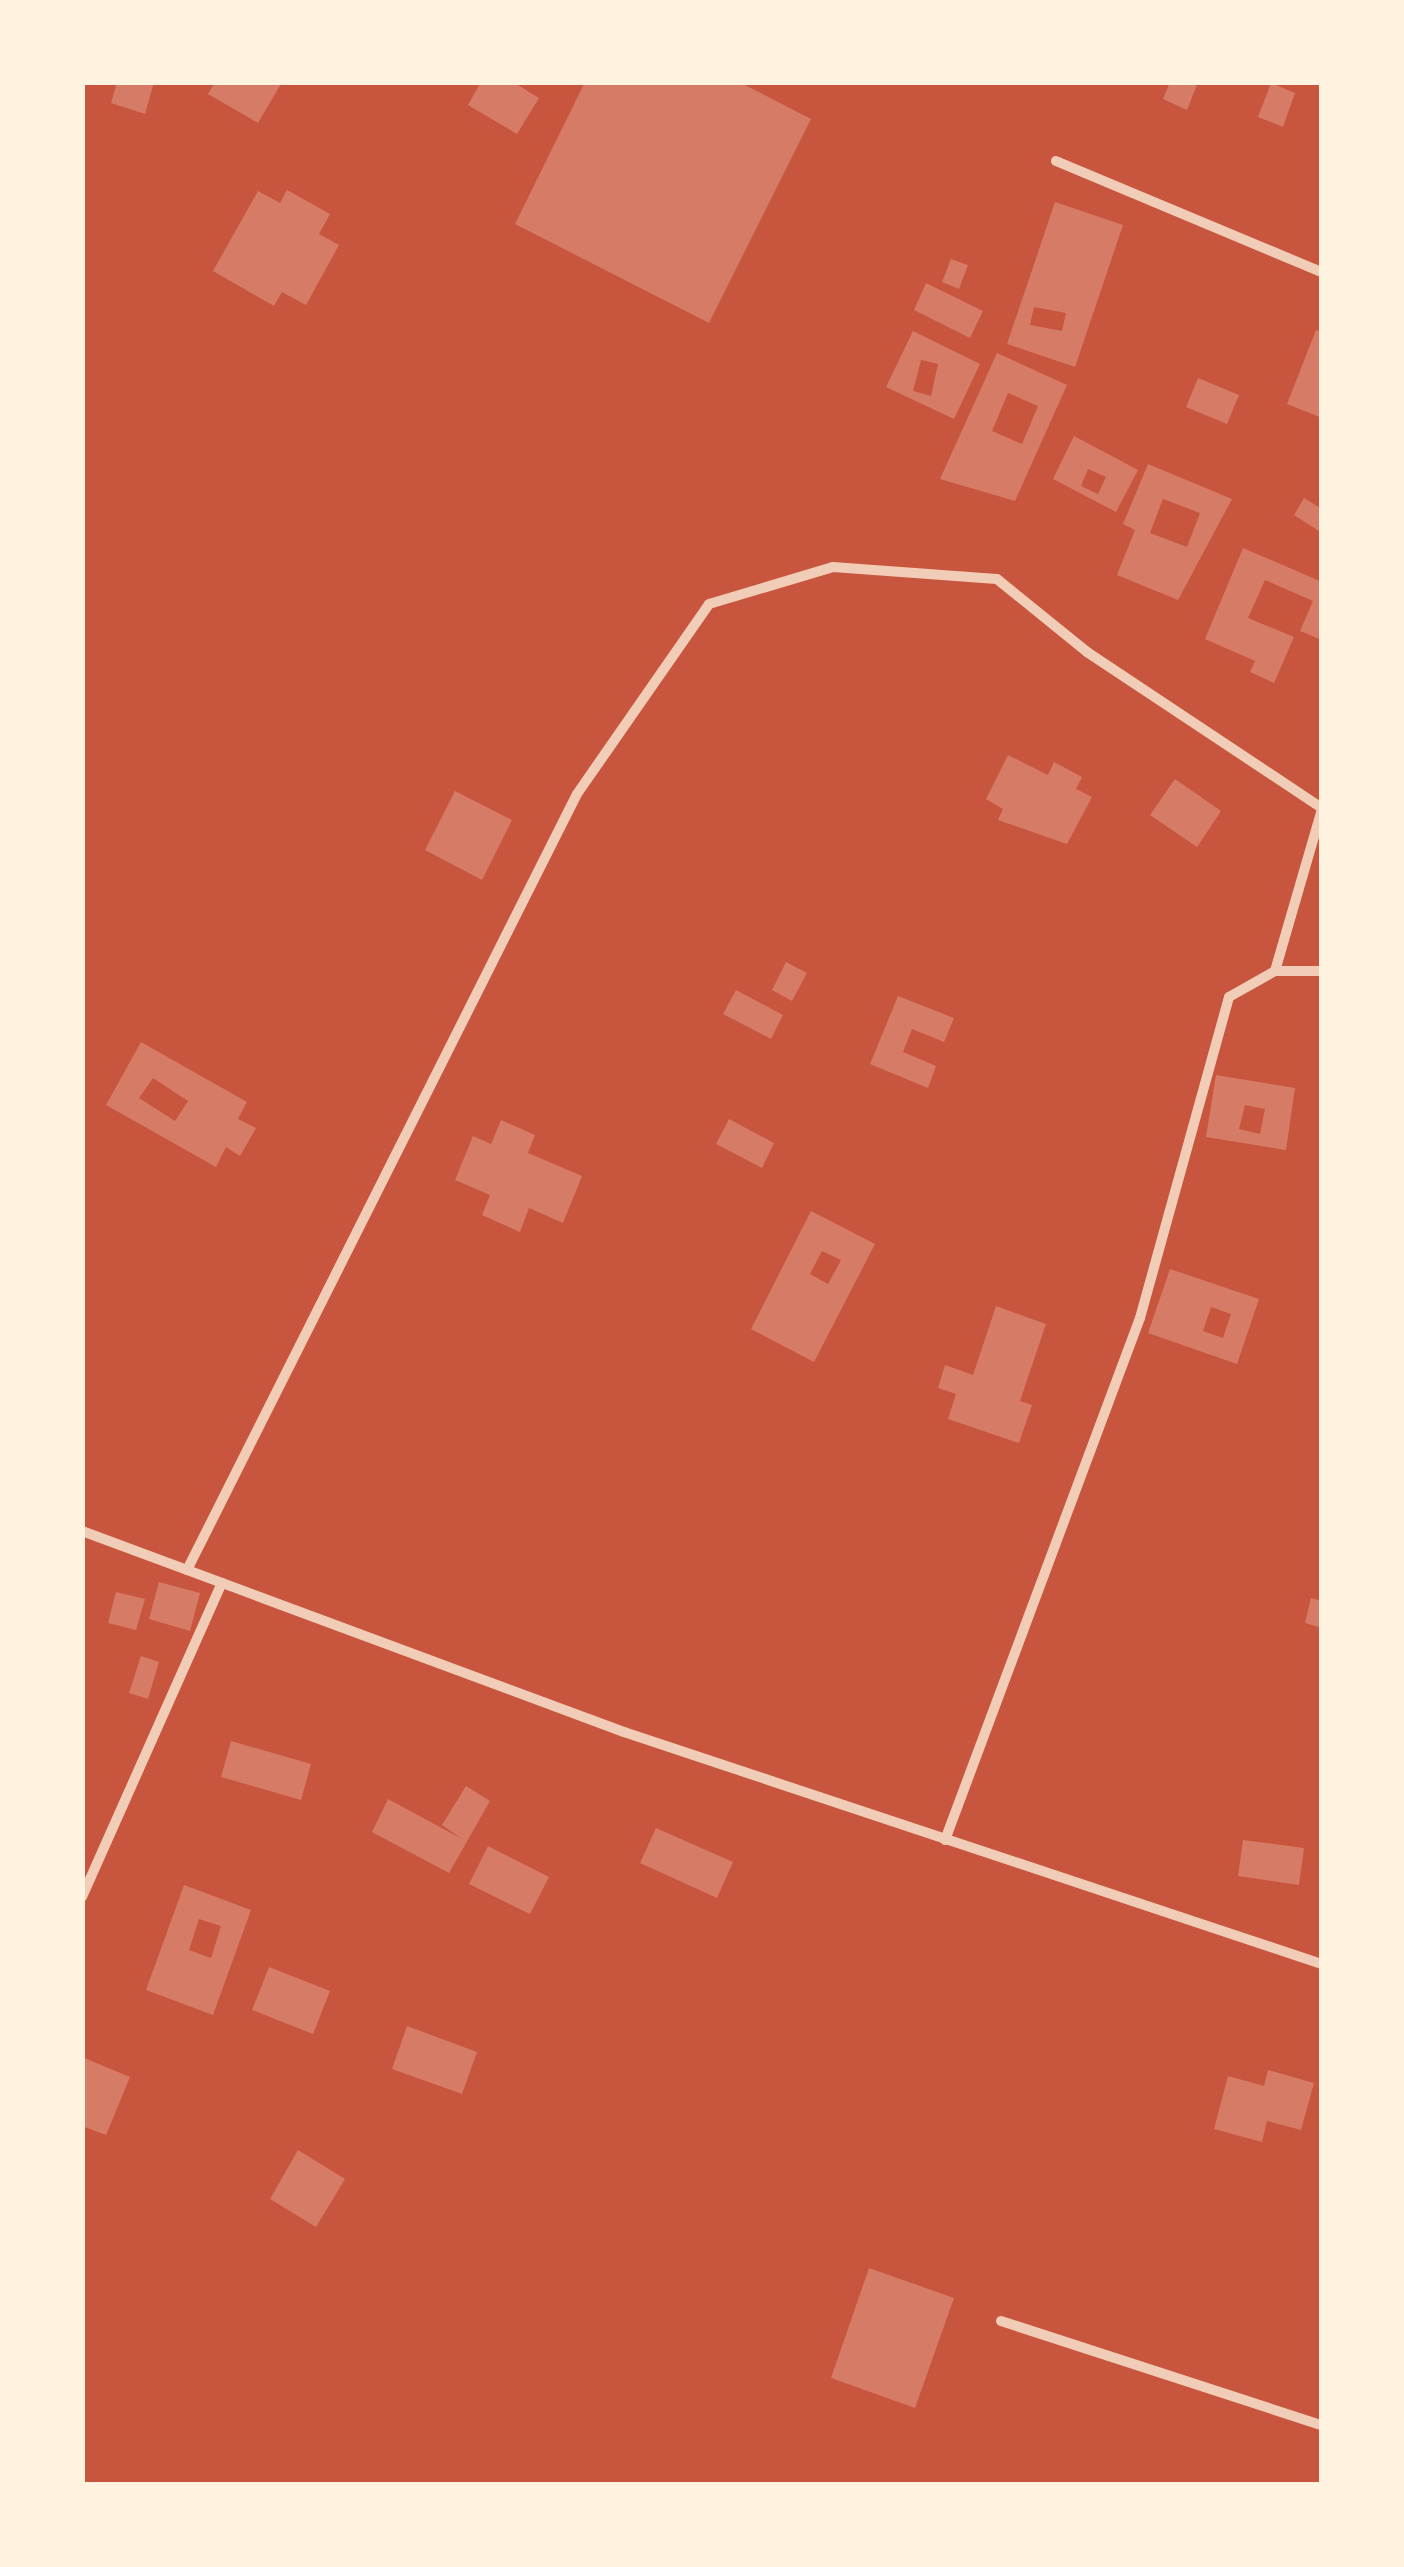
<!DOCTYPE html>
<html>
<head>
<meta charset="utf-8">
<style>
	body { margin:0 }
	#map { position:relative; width:1404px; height:2567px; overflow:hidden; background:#c8553d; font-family:Cabin,sans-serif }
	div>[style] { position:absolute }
	.building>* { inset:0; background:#d67c66 }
	.minor>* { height:10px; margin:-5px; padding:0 5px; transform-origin:5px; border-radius:5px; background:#f1ccb7 }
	span { translate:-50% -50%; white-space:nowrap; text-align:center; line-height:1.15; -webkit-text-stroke:9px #fff3e0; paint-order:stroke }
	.frame { position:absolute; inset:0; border:85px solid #fff3e0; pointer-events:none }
</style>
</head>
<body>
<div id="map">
	<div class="building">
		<div style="clip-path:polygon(117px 82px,154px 82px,145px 114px,111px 103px)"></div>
		<div style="clip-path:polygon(215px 82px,282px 82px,258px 123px,208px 94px)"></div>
		<div style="clip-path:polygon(481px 82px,513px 82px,539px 98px,517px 134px,468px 105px)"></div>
		<div style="clip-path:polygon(585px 82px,739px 82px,811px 119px,709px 323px,515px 224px)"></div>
		<div style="clip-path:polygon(1170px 82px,1198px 82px,1187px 110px,1163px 99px)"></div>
		<div style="clip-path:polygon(1271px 83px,1295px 93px,1283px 127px,1258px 117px)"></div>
		<div style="clip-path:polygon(287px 190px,330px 214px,319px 234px,339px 245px,306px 305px,282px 292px,274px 306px,213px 271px,258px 191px,280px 203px)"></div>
		<div style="clip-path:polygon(evenodd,1055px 202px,1123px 225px,1075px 367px,1007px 344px,1055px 202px,1034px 307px,1066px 313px,1062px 331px,1030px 325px,1034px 307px)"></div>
		<div style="clip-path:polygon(951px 259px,968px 265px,959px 289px,942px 282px)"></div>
		<div style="clip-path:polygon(926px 283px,983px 311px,970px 338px,914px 310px)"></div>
		<div style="clip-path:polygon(1316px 330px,1322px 332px,1322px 418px,1287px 404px)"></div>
		<div style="clip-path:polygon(evenodd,913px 331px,980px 364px,954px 419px,886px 387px,913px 331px,921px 360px,938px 364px,931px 396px,913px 391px,921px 360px)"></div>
		<div style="clip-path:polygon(evenodd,997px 353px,1067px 385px,1015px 501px,940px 479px,997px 353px,1008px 393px,1038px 406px,1022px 444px,992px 431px,1008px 393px)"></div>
		<div style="clip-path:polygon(1198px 378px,1239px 395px,1227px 424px,1186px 407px)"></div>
		<div style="clip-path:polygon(evenodd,1074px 436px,1138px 470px,1116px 512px,1053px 479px,1074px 436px,1088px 469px,1106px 477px,1098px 494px,1081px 486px,1088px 469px)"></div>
		<div style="clip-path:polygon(evenodd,1148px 464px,1232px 499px,1178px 600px,1117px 575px,1135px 530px,1123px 524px,1148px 464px,1163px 499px,1200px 513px,1187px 547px,1150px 533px,1163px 499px)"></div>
		<div style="clip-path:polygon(1304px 498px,1322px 509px,1322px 533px,1294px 515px)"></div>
		<div style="clip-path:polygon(1243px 548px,1322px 582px,1322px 640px,1300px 631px,1313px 601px,1265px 580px,1248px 618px,1294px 637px,1274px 683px,1250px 672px,1255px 661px,1205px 639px)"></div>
		<div style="clip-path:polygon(1008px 755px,1048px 775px,1054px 762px,1082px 777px,1076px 789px,1092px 797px,1067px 844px,998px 820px,1003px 809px,986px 799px)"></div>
		<div style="clip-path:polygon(1175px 779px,1221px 811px,1197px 847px,1150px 815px)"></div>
		<div style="clip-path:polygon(455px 791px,512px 820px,482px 880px,425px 850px)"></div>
		<div style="clip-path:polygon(786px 962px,807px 973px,792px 1001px,772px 990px)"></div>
		<div style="clip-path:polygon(736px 990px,783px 1015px,771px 1039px,723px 1014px)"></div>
		<div style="clip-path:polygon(898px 996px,954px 1018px,944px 1042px,912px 1029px,903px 1052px,936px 1066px,928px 1088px,870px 1064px)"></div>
		<div style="clip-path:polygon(evenodd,141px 1042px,247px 1102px,238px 1119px,256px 1128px,240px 1156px,226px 1147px,216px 1167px,106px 1105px,141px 1042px,153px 1078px,188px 1101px,175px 1121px,139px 1098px,153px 1078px)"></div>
		<div style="clip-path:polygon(evenodd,1216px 1075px,1295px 1088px,1286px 1150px,1206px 1137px,1216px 1075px,1245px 1105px,1265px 1109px,1260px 1134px,1239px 1129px,1245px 1105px)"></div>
		<div style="clip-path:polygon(729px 1119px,774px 1143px,762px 1168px,716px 1144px)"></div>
		<div style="clip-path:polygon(501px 1120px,535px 1135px,528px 1153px,582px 1176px,563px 1223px,529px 1208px,520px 1232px,482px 1215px,490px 1195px,455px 1180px,473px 1136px,491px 1144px)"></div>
		<div style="clip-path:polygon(evenodd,811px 1211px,875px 1244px,814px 1362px,751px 1329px,811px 1211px,822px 1251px,841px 1260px,828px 1284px,810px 1274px,822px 1251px)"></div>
		<div style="clip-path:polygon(evenodd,1170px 1269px,1259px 1299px,1237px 1364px,1148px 1333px,1170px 1269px,1211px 1307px,1231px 1314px,1223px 1338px,1203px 1331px,1211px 1307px)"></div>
		<div style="clip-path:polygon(996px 1306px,1046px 1324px,1020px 1401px,1032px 1405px,1019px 1443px,948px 1419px,956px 1394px,938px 1388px,945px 1365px,973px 1375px)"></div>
		<div style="clip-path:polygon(159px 1582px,200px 1593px,190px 1631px,149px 1619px)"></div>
		<div style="clip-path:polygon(116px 1592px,145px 1599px,136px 1630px,108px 1623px)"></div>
		<div style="clip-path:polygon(1311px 1598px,1322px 1601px,1322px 1628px,1305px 1623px)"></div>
		<div style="clip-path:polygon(141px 1656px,159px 1662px,148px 1699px,129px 1693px)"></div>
		<div style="clip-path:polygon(231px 1741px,311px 1764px,301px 1800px,221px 1777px)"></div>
		<div style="clip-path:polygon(466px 1786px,490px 1801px,449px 1873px,372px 1832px,388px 1799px,462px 1839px,442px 1825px)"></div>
		<div style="clip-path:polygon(656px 1828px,733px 1862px,717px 1898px,640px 1863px)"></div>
		<div style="clip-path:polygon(1243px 1840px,1304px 1848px,1299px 1885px,1238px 1876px)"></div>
		<div style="clip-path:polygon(488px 1846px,549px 1877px,530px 1914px,469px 1884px)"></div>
		<div style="clip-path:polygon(evenodd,184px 1885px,251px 1910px,213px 2015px,146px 1990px,184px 1885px,199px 1919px,221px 1926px,211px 1958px,189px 1950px,199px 1919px)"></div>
		<div style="clip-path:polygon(269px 1967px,330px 1991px,313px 2034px,252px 2010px)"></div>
		<div style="clip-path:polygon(407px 2026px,477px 2052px,462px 2094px,392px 2069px)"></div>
		<div style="clip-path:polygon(82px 2057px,130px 2077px,106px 2135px,82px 2126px)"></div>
		<div style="clip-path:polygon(1268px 2070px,1314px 2083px,1301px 2130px,1267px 2121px,1262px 2142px,1214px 2129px,1228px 2076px,1264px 2086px)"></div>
		<div style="clip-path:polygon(298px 2150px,345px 2179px,316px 2227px,270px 2199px)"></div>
		<div style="clip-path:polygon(869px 2268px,954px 2298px,915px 2408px,831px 2378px)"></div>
	</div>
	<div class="minor">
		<div style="left:1056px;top:161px;width:288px;rotate:22.7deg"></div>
		<div style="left:1275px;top:971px;width:47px"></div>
		<div style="left:82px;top:1531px;width:578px;rotate:20.35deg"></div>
		<div style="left:624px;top:1732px;width:736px;rotate:18.39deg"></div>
		<div style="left:187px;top:1570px;width:868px;rotate:-63.32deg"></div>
		<div style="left:577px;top:794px;width:231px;rotate:-55.2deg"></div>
		<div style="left:709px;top:604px;width:129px;rotate:-16.6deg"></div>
		<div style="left:833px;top:567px;width:164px;rotate:4.2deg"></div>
		<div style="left:997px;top:579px;width:116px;rotate:39deg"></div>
		<div style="left:1087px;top:652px;width:282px;rotate:33.6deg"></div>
		<div style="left:945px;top:1840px;width:557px;rotate:-69.52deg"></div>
		<div style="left:1140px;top:1318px;width:333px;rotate:-74.5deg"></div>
		<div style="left:1229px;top:997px;width:53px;rotate:-29.5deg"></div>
		<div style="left:1275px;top:971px;width:169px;rotate:-73.8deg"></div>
		<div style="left:82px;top:1897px;width:344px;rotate:-66deg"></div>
		<div style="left:1001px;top:2321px;width:337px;rotate:18deg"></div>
	</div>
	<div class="frame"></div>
</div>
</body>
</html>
